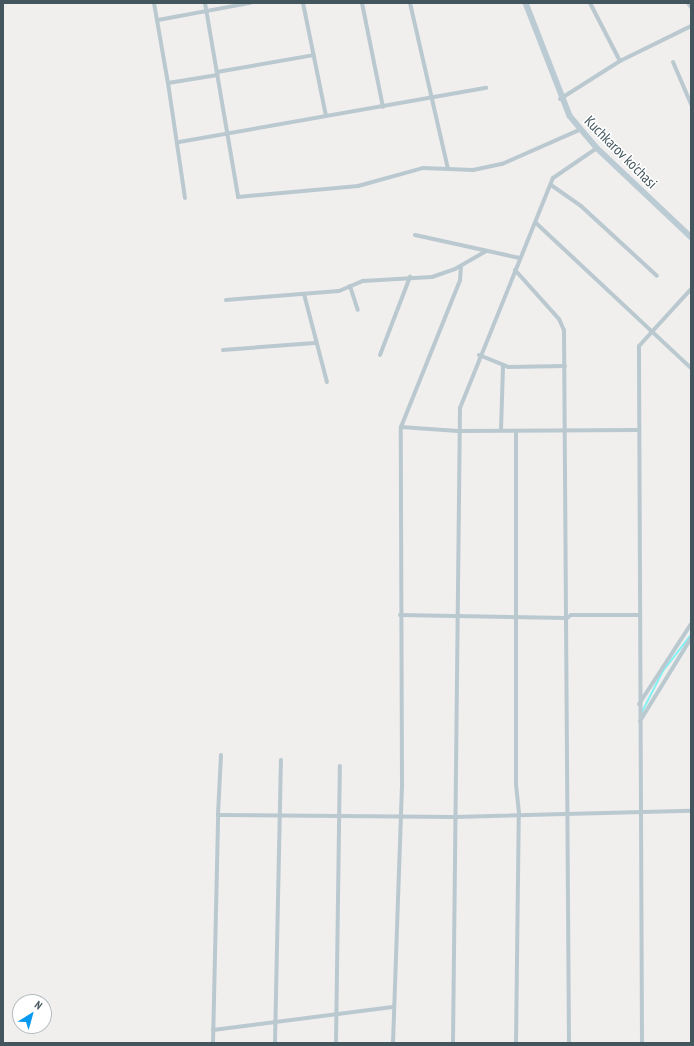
<!DOCTYPE html>
<html>
<head>
<meta charset="utf-8">
<style>
	body { margin:0 }
	#map { position:relative; width:694px; height:1046px; overflow:hidden; background:#f1eeee; font-family:"PT Sans Narrow",sans-serif }
	div>[style] { position:absolute }
	.stream>* { height:1.5px; margin:-0.75px; padding:0 0.75px; transform-origin:0.75px; border-radius:0.75px; background:#81f1f4 }
	.street>* { height:4px; margin:-2px; padding:0 2px; transform-origin:2px; border-radius:2px; background:#bac9cf }
	.secondary>* { height:5.5px; margin:-2.75px; padding:0 2.75px; transform-origin:2.75px; border-radius:2.75px; background:#bacbd4 }
	span { translate:-50% -50%; white-space:nowrap; text-align:center; line-height:1.15; -webkit-text-stroke:3px #fff; paint-order:stroke }
	.street-label { font-size:15px; color:#44565d }
	.frame { position:absolute; inset:0; border:4px solid #44565d; pointer-events:none }
	.north { position:absolute; left:12px; top:994px; width:40px; height:40px; box-sizing:border-box; background:#fff; border:1px solid #b4bbbe; border-radius:50%; rotate:37deg; font-size:11px; font-weight:700; line-height:16px; text-align:center; color:#44565d }
	.north::after { content:''; display:block; margin:auto; width:14px; height:18px; background:#0999f0; clip-path:polygon(50% 0,100% 100%,50% 72%,0 100%) }
</style>
</head>
<body>
<div id="map">
	<div class="stream">
		<div style="left:642px;top:712px;width:46px;rotate:-62.9deg"></div>
		<div style="left:663px;top:671px;width:46px;rotate:-52.1deg"></div>
	</div>
	<div class="street">
		<div style="left:154px;top:3px;width:81px;rotate:80.1deg"></div>
		<div style="left:205px;top:3px;width:197px;rotate:80.3deg"></div>
		<div style="left:238px;top:197px;width:121px;rotate:-5.2deg"></div>
		<div style="left:358px;top:186px;width:67px;rotate:-15.5deg"></div>
		<div style="left:423px;top:168px;width:50px;rotate:2.3deg"></div>
		<div style="left:473px;top:170px;width:30px;rotate:-12deg"></div>
		<div style="left:502px;top:164px;width:84px;rotate:-23.8deg"></div>
		<div style="left:303px;top:3px;width:115px;rotate:78.5deg"></div>
		<div style="left:362px;top:3px;width:106px;rotate:78.6deg"></div>
		<div style="left:410px;top:3px;width:170px;rotate:77.1deg"></div>
		<div style="left:590px;top:3px;width:65px;rotate:62.7deg"></div>
		<div style="left:688px;top:3px;width:5px;rotate:53deg"></div>
		<div style="left:158px;top:20px;width:94px;rotate:-10.5deg"></div>
		<div style="left:673px;top:62px;width:46px;rotate:66.8deg"></div>
		<div style="left:217px;top:72px;width:98px;rotate:-9.9deg"></div>
		<div style="left:560px;top:99px;width:71px;rotate:-32.3deg"></div>
		<div style="left:620px;top:61px;width:79px;rotate:-26.2deg"></div>
		<div style="left:179px;top:142px;width:312px;rotate:-10deg"></div>
		<div style="left:551px;top:185px;width:37px;rotate:35deg"></div>
		<div style="left:581px;top:206px;width:103px;rotate:42.6deg"></div>
		<div style="left:185px;top:198px;width:116px;rotate:-98.4deg"></div>
		<div style="left:168px;top:83px;width:50px;rotate:-9.3deg"></div>
		<div style="left:536px;top:223px;width:212px;rotate:43.1deg"></div>
		<div style="left:415px;top:235px;width:107px;rotate:12.4deg"></div>
		<div style="left:515px;top:270px;width:66px;rotate:48.1deg"></div>
		<div style="left:559px;top:319px;width:12px;rotate:66deg"></div>
		<div style="left:564px;top:330px;width:713px;rotate:89.6deg"></div>
		<div style="left:350px;top:286px;width:25px;rotate:72deg"></div>
		<div style="left:304px;top:294px;width:91px;rotate:75.4deg"></div>
		<div style="left:226px;top:300px;width:113px;rotate:-4.6deg"></div>
		<div style="left:339px;top:291px;width:26px;rotate:-23deg"></div>
		<div style="left:363px;top:281px;width:69px;rotate:-3.3deg"></div>
		<div style="left:432px;top:277px;width:24px;rotate:-19deg"></div>
		<div style="left:455px;top:269px;width:36px;rotate:-30deg"></div>
		<div style="left:223px;top:350px;width:92px;rotate:-4.4deg"></div>
		<div style="left:380px;top:355px;width:84px;rotate:-69deg"></div>
		<div style="left:479px;top:355px;width:31px;rotate:22deg"></div>
		<div style="left:508px;top:367px;width:57px;rotate:-1deg"></div>
		<div style="left:401px;top:427px;width:158px;rotate:-68.1deg"></div>
		<div style="left:460px;top:280px;width:14px;rotate:-86deg"></div>
		<div style="left:501px;top:430px;width:65px;rotate:-88.2deg"></div>
		<div style="left:400px;top:615px;width:167px;rotate:1deg"></div>
		<div style="left:567px;top:618px;width:5px;rotate:-37deg"></div>
		<div style="left:571px;top:615px;width:68px"></div>
		<div style="left:639px;top:704px;width:95px;rotate:-57deg"></div>
		<div style="left:640px;top:721px;width:97px;rotate:-58.4deg"></div>
		<div style="left:221px;top:755px;width:60px;rotate:92.9deg"></div>
		<div style="left:218px;top:815px;width:237px;rotate:0.5deg"></div>
		<div style="left:455px;top:817px;width:236px;rotate:-1.5deg"></div>
		<div style="left:213px;top:1030px;width:181px;rotate:-7.3deg"></div>
		<div style="left:213px;top:1043px;width:228px;rotate:-88.7deg"></div>
		<div style="left:275px;top:1043px;width:283px;rotate:-88.8deg"></div>
		<div style="left:336px;top:1043px;width:277px;rotate:-89.2deg"></div>
		<div style="left:393px;top:1043px;width:255px;rotate:-88deg"></div>
		<div style="left:402px;top:788px;width:361px;rotate:-90.2deg"></div>
		<div style="left:401px;top:427px;width:57px;rotate:4deg"></div>
		<div style="left:458px;top:431px;width:181px;rotate:-0.3deg"></div>
		<div style="left:453px;top:1043px;width:635px;rotate:-89.37deg"></div>
		<div style="left:460px;top:408px;width:248px;rotate:-68deg"></div>
		<div style="left:553px;top:178px;width:53px;rotate:-34.3deg"></div>
		<div style="left:516px;top:1043px;width:230px;rotate:-89.3deg"></div>
		<div style="left:519px;top:813px;width:29px;rotate:-96deg"></div>
		<div style="left:516px;top:784px;width:353px;rotate:-90deg"></div>
		<div style="left:642px;top:1043px;width:697px;rotate:-90.25deg"></div>
		<div style="left:639px;top:346px;width:77px;rotate:-47.6deg"></div>
	</div>
	<div class="secondary">
		<div style="left:526px;top:3px;width:121px;rotate:68.7deg"></div>
		<div style="left:570px;top:116px;width:42px;rotate:49.8deg"></div>
		<div style="left:597px;top:148px;width:129px;rotate:43.4deg"></div>
	</div>
	<div class="street-label">
		<span style="left:621px;top:152px;rotate:45deg">Kuchkarov ko'chasi</span>
	</div>
	<div class="frame"></div>
	<div class="north">N</div>
</div>
</body>
</html>
